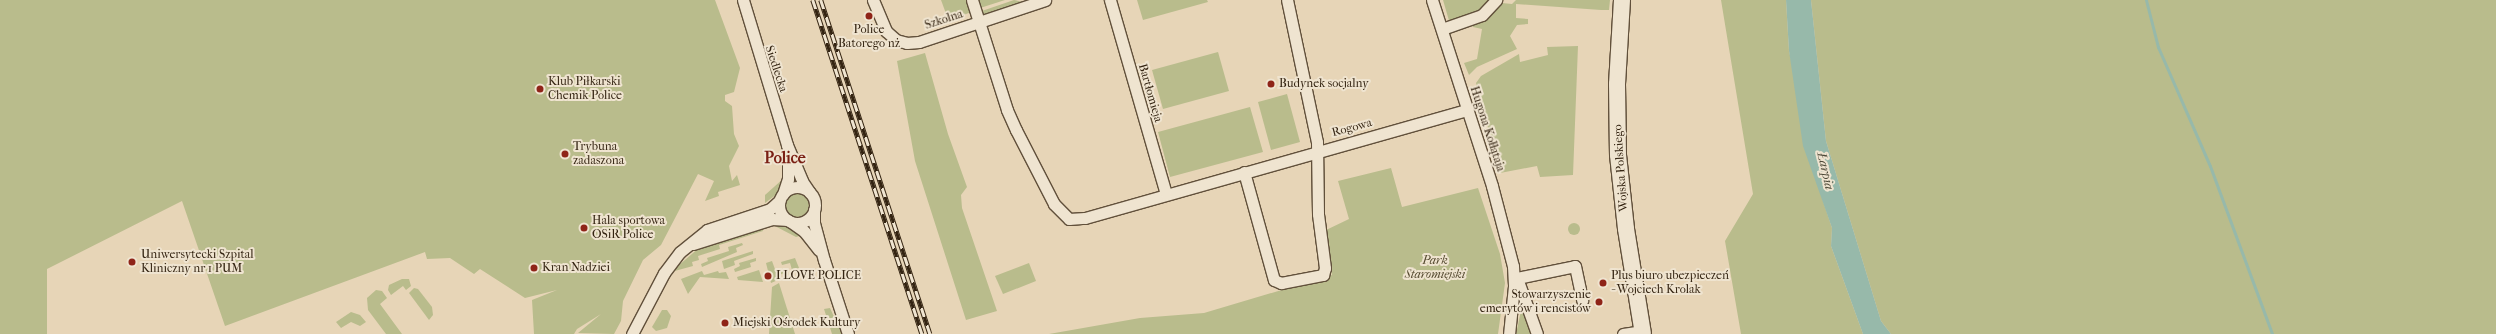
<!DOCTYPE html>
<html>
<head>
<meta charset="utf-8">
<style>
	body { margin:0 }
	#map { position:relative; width:2496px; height:334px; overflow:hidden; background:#e7d5b7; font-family:"IM FELL French Canon",serif }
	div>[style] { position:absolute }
	.green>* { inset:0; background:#b9bc8c }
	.round { border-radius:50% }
	.water>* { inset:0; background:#97b9aa }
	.stream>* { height:3px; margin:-1.5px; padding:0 1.5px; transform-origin:1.5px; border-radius:1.5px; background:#97b9aa }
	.roads { filter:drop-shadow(1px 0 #61503b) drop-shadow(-1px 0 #61503b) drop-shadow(0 1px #61503b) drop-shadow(0 -1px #61503b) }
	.street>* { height:11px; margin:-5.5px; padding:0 5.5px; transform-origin:5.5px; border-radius:5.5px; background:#efe4d0 }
	.street>.ring { margin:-5.5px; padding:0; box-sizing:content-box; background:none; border:11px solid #efe4d0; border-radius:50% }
	.secondary>* { height:16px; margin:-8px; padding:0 8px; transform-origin:8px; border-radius:8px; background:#efe4d0 }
	.rail>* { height:4.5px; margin-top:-2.25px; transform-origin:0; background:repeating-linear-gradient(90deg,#efe4d0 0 9px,#342412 0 18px); box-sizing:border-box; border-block:1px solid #342412 }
	.dots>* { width:11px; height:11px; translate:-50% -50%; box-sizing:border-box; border:2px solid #efe4d0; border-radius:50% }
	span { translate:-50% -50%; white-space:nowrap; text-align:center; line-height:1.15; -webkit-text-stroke:4px #efe4d0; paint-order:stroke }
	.street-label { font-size:12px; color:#342412 }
	.poi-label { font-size:12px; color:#342412 }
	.left { translate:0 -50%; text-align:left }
	.right { translate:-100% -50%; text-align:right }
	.park-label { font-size:12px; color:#554a30; font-style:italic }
	.water-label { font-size:13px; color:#4d4938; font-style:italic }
	.district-label { font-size:16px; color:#7a1f14; font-weight:700 }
</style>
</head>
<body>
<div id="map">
	<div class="green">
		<div style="clip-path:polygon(0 0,715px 0,740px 68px,734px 92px,725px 95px,725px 101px,732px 106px,734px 134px,739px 146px,729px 166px,732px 181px,737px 175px,740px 185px,718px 192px,719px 196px,705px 201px,714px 181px,698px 174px,661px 245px,643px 260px,623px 301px,621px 321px,614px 334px,578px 333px,601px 314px,577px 329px,574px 334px,534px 334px,532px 300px,557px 290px,525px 298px,480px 269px,474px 274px,450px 258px,427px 259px,425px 252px,225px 326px,182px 201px,47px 269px,47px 334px,0 334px)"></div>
		<div style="clip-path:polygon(941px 0,967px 0,971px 12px,954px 19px,948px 19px)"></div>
		<div style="clip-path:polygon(974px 0,1005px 0,977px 9px)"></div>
		<div style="clip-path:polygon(1014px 0,1024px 2px,984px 15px,979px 12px)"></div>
		<div style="clip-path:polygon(1137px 0,1207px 0,1208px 2px,1143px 20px)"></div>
		<div style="clip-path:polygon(1443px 0,1491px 0,1482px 11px,1450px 24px)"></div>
		<div style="clip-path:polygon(1516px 0,1610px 0,1609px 10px,1601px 10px,1516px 4px,1516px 18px,1528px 19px,1528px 24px,1517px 25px,1510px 36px,1517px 49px,1477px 67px,1469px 75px,1464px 63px,1477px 59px,1482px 29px,1473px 27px,1472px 24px,1489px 17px,1502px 3px,1512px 4px)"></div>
		<div style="clip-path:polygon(1721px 0,1786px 0,1789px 51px,1823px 201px,1832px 228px,1831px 246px,1863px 334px,1741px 334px,1725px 241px,1753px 194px)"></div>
		<div style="clip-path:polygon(1811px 0,2496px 0,2496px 334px,1891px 334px,1881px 321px,1826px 141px)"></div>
		<div style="clip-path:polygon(1578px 46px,1573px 175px,1540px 177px,1537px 166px,1500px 173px,1476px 83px,1481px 76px,1519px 54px,1520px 62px,1548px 55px,1547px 47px)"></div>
		<div style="clip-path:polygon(1218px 52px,1229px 91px,1163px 109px,1152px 70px)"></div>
		<div style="clip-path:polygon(925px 53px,948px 134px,967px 187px,961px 195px,962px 208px,997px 311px,966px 320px,915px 161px,897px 61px)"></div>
		<div style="clip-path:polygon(1287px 94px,1300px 142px,1271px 150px,1258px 102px)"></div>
		<div style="clip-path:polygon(1250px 107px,1263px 152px,1170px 177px,1158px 132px)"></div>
		<div style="clip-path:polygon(1391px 168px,1402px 207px,1478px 188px,1500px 254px,1505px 283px,1498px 334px,1049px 334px,1140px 318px,1204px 313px,1332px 275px,1324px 231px,1349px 219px,1338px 181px)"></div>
		<div style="clip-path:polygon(784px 178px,777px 194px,765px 203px,765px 195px)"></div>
		<div class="round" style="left:785px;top:193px;width:24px;height:24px"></div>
		<div style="clip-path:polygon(780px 223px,789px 227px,803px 235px,796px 237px,771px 224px)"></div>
		<div class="round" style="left:1568px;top:223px;width:12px;height:12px"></div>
		<div style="clip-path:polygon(761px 225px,763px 231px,719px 245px,720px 249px,698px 256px,699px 260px,692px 262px,693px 266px,671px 272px,700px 247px)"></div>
		<div style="clip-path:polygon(742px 243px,743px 245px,736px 248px,737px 252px,702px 267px,701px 264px,708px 261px,707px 258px,729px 251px,728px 247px)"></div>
		<div style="clip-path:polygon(753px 251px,753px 254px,734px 261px,735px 265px,724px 269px,722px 261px)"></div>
		<div style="clip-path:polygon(756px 258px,756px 261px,750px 263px,751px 267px,735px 272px,734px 269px,740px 266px,739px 263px)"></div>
		<div style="clip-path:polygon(795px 258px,799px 268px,792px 270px,790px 263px,782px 265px,781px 262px)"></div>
		<div style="clip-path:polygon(772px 261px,776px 272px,783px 270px,784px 273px,777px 276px,778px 280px,771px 283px,766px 263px)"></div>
		<div style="clip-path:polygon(1029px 263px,1036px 281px,1003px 294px,995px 276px)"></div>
		<div style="clip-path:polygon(759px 270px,763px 282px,738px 280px,737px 277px)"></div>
		<div style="clip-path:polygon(702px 271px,704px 275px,718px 271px,719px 273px,726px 272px,729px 279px,700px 277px,688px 294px,681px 279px)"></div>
		<div style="clip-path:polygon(402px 279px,409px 279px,411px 286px,406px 290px,403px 286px,391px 295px,388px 290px,389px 285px)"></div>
		<div style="clip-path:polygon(779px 283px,795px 334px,769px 334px,772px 287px)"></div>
		<div style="clip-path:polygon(414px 288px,418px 289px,432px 307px,433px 315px,429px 320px,409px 293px)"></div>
		<div style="clip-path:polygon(376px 290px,382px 291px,387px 298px,380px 304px,402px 334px,386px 334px,368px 310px,367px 298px)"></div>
		<div style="clip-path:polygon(1522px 306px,1532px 334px,1516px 334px)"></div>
		<div style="clip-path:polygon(830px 308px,835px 319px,842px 334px,832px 334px,824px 309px)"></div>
		<div style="clip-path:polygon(662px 310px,667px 310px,671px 316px,667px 328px,656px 331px,652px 327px)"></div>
		<div style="clip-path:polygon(351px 312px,360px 315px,366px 322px,360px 326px,351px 322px,341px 328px,336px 322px)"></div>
	</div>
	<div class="water">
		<div style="clip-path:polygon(1786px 0,1811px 0,1826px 141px,1881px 321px,1891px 334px,1863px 334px,1831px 246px,1832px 228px,1803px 146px,1789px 51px)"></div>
	</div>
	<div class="stream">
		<div style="left:2146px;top:0;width:49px;rotate:75.7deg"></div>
		<div style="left:2158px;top:47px;width:130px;rotate:66.4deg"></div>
		<div style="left:2210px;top:166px;width:179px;rotate:69.7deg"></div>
	</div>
	<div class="roads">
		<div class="street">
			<div style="left:743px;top:0;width:152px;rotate:73.1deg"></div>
			<div style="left:787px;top:145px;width:39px;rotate:67deg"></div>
			<div style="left:802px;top:181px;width:14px;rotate:56deg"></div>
			<div style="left:873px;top:0;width:34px;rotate:67deg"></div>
			<div style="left:886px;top:31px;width:13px;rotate:42deg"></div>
			<div style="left:896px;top:40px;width:11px;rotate:15deg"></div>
			<div style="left:907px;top:43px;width:12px;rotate:-5deg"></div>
			<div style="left:919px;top:42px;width:133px;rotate:-18.4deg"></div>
			<div style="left:972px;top:0;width:115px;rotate:72.3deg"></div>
			<div style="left:1007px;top:110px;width:22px;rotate:66deg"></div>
			<div style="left:1016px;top:130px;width:83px;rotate:62.8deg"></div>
			<div style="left:1054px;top:204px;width:21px;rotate:45deg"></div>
			<div style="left:1069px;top:219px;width:16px;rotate:-4deg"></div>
			<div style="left:1085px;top:218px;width:397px;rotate:-15.8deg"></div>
			<div style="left:1110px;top:0;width:202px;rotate:73.9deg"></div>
			<div style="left:1432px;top:0;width:195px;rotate:72.1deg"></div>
			<div style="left:1492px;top:186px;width:83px;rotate:75.3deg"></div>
			<div style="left:1513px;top:266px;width:20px;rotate:87deg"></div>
			<div style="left:1514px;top:286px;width:48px;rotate:95.9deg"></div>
			<div style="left:1442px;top:29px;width:42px;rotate:-19.3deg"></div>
			<div style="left:1482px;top:15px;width:21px;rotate:-47deg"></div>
			<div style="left:1244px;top:172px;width:112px;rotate:74.5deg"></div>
			<div style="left:1274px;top:280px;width:8px;rotate:23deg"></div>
			<div style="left:1281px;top:283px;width:43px;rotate:-10.8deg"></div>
			<div style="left:1323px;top:275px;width:7px;rotate:-74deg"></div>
			<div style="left:1325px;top:268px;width:54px;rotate:-97.4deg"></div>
			<div style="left:1318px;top:214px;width:72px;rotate:-90.8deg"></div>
			<div style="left:1317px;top:142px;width:145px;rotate:-101.9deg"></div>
			<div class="ring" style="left:779px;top:187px;width:25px;height:25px"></div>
			<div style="left:783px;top:194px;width:16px;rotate:-72deg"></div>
			<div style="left:788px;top:179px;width:24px;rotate:-90deg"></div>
			<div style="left:814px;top:210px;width:13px;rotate:90deg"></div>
			<div style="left:814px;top:223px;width:38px;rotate:75deg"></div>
			<div style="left:824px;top:260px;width:78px;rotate:72deg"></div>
			<div style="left:791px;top:222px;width:16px;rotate:35deg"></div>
			<div style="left:804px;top:231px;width:24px;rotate:52deg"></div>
			<div style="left:693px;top:244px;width:83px;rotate:-17.6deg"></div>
			<div style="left:772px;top:219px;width:16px;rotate:4deg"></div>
			<div style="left:1517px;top:278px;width:59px;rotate:-11.7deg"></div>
			<div style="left:1575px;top:266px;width:35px;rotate:78deg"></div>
			<div style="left:1517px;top:278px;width:59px;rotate:70.3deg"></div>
			<div style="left:632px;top:334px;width:69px;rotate:-62.3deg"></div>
			<div style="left:664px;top:273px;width:26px;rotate:-53deg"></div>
			<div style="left:680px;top:252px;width:35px;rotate:-39deg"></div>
			<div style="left:707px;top:230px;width:66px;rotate:-18.4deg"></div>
			<div style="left:770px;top:209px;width:13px;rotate:-42deg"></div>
			<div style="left:1623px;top:334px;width:20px;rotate:-9deg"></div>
		</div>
		<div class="secondary">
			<div style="left:1622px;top:0;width:84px;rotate:93.4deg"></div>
			<div style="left:1617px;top:84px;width:71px;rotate:89.2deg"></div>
			<div style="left:1618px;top:155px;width:74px;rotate:83.8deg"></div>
			<div style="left:1626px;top:229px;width:106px;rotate:80.8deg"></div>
		</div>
	</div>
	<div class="rail">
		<div style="left:813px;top:0;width:351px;rotate:71.9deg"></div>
		<div style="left:821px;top:0;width:351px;rotate:71.9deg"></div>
	</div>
	<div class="dots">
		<div style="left:869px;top:16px;background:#8f2418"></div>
		<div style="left:1271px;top:84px;background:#8f2418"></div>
		<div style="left:540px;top:89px;background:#8f2418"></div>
		<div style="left:565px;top:154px;background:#8f2418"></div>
		<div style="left:584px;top:228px;background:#8f2418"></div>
		<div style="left:132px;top:262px;background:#8f2418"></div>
		<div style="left:534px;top:268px;background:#8f2418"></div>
		<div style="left:768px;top:276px;background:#8f2418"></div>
		<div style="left:1603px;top:283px;background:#8f2418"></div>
		<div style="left:1599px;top:302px;background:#8f2418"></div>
		<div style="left:725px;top:323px;background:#8f2418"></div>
	</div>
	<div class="street-label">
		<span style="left:944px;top:20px;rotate:-18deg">Szkolna</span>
		<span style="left:776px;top:69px;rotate:72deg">Siedlecka</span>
		<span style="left:1150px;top:93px;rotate:74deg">Bartłomieja</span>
		<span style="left:1352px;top:128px;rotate:-15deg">Rogowa</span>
		<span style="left:1487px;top:129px;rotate:72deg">Hugona Kołłątaja</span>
		<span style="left:1621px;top:168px;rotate:-94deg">Wojska Polskiego</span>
	</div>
	<div class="poi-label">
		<span style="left:869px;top:37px">Police<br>Batorego nż</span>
		<span class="left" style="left:548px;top:89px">Klub Piłkarski<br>Chemik Police</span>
		<span class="left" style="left:1279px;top:84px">Budynek socjalny</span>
		<span class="left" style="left:573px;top:154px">Trybuna<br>zadaszona</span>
		<span class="left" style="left:592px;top:228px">Hala sportowa<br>OSiR Police</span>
		<span class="left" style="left:141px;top:262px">Uniwersytecki Szpital<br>Kliniczny nr 1 PUM</span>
		<span class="left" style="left:542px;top:268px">Kran Nadziei</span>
		<span class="left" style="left:776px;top:276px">I LOVE POLICE</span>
		<span class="left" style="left:1611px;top:283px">Plus biuro ubezpieczeń<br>- Wojciech Krolak</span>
		<span class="right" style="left:1591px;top:302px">Stowarzyszenie<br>emerytów i rencistów</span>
		<span class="left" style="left:733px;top:323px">Miejski Ośrodek Kultury</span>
	</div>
	<div class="park-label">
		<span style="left:1435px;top:268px">Park<br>Staromiejski</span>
	</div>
	<div class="water-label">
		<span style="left:1825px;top:171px;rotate:77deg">Łarpia</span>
	</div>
	<div class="district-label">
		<span style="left:785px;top:158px">Police</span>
	</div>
</div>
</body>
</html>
